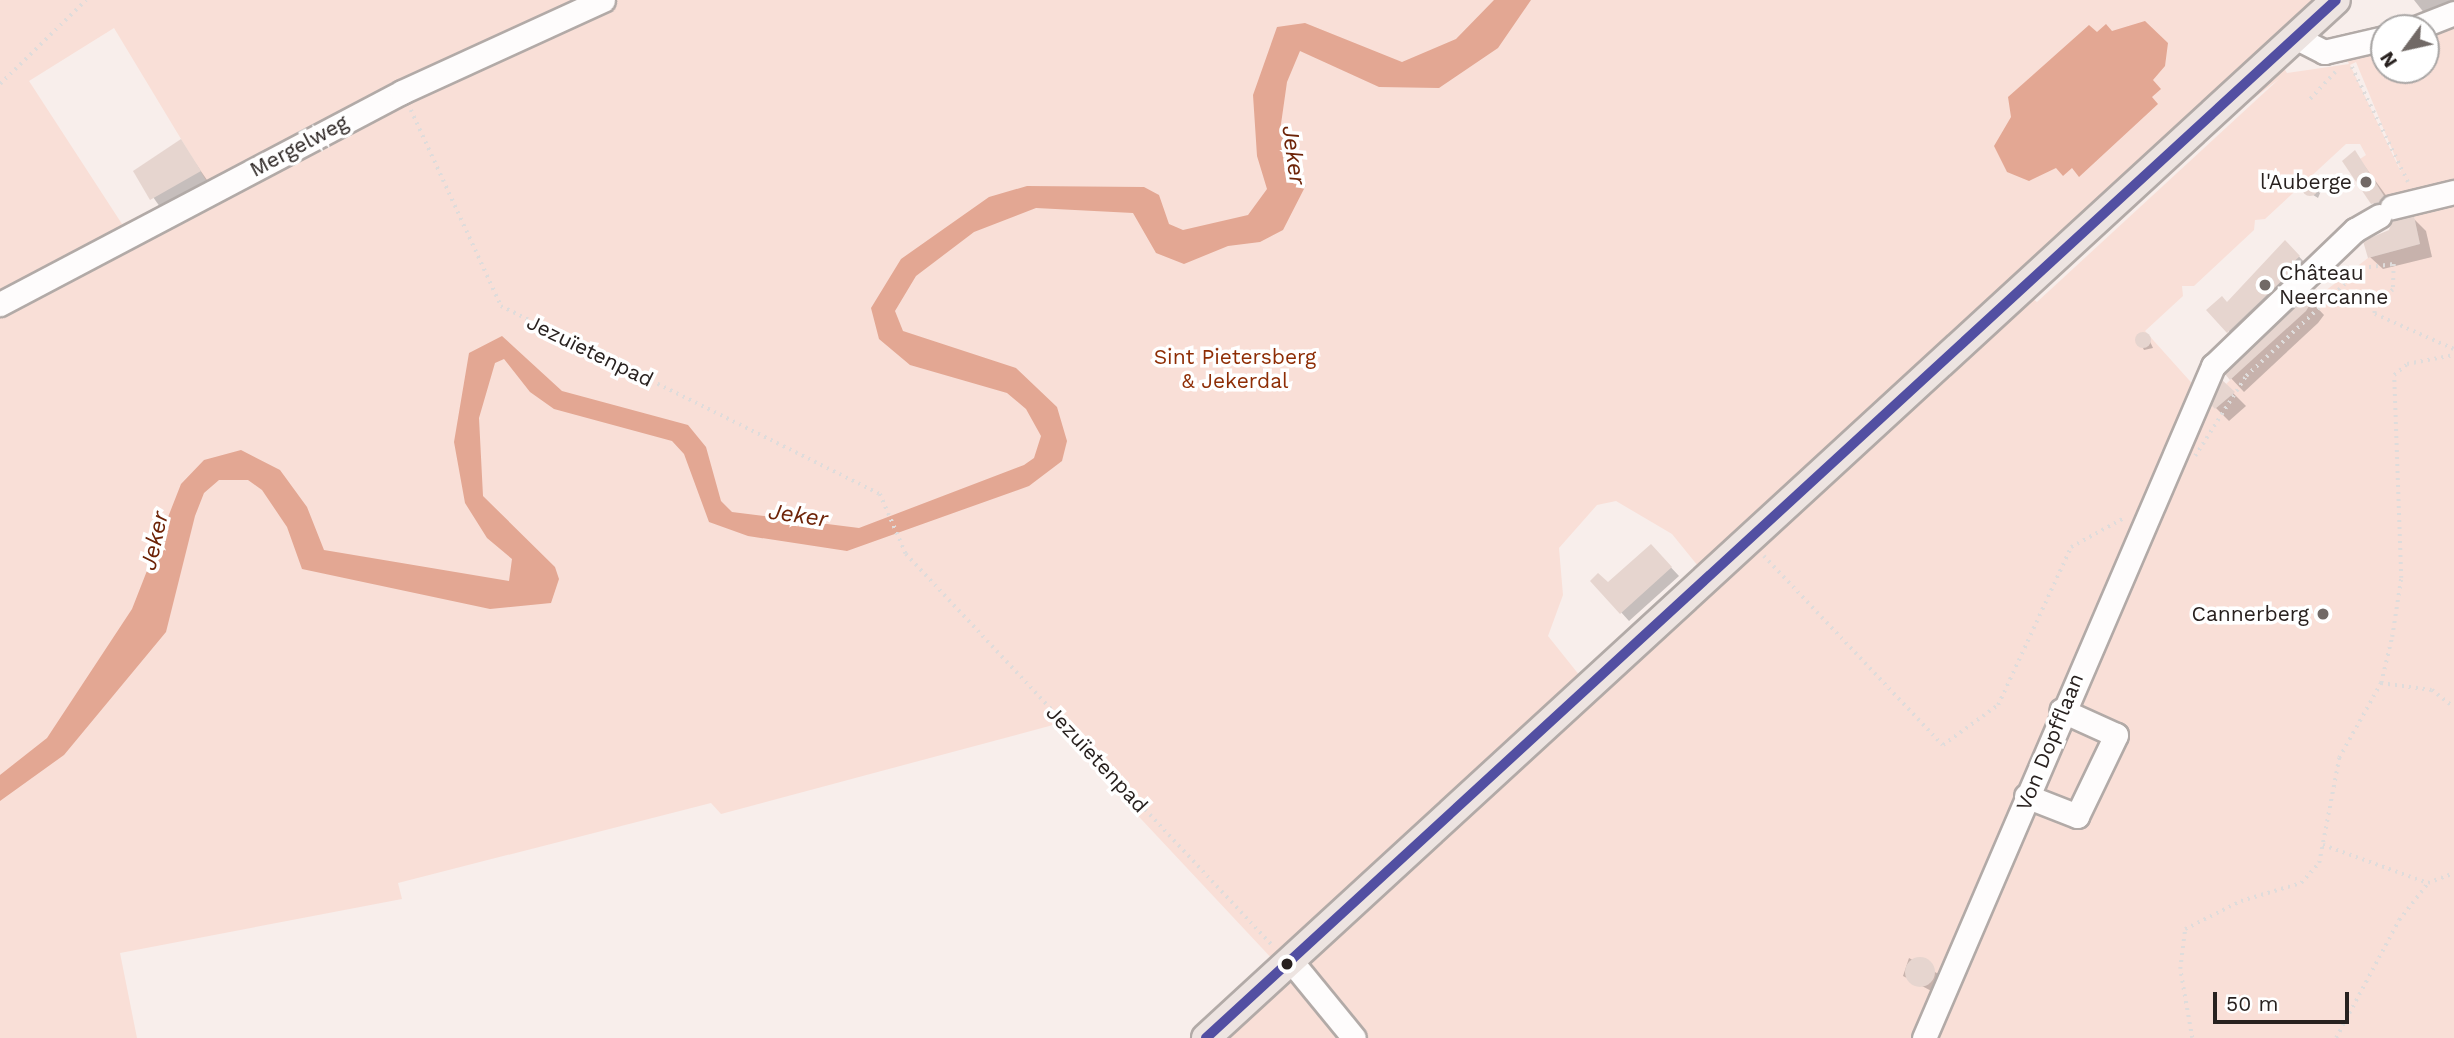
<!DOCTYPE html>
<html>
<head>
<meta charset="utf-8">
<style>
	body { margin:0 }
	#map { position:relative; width:2454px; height:1038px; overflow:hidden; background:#f8eeeb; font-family:"Work Sans",sans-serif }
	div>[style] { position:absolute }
	.green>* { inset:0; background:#f9dfd7 }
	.water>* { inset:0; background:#e3a793 }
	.shadow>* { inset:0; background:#0003 }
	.building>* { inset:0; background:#e6d5cf }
	.round { border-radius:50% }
	.path>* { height:3.5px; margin-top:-1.75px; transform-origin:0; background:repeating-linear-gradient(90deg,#dfdcdb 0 2px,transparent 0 7px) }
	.roads { filter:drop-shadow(2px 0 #b2aaa7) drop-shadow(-2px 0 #b2aaa7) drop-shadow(0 2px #b2aaa7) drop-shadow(0 -2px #b2aaa7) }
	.minor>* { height:23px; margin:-11.5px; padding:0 11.5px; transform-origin:11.5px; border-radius:11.5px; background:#fefcfc }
	.major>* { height:28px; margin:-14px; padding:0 14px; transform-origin:14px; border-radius:14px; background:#ede4e1 }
	.bus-1>* { height:10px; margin:-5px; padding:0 5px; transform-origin:5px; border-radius:5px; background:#524fa2 }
	.dots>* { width:19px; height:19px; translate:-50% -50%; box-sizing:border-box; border:4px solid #fff; border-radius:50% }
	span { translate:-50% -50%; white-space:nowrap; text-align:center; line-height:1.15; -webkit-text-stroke:7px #fff; paint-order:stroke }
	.street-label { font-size:21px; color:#28211f }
	.poi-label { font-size:21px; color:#28211f }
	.right { translate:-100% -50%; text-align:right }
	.left { translate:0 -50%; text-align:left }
	.park-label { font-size:21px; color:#8e2d05 }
	.water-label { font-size:23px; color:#6d2307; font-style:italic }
	.north { position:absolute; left:2370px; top:14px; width:70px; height:70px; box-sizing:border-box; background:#fff; border:2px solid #a9a6a5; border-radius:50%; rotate:237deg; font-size:19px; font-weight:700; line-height:28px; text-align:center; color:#28211f }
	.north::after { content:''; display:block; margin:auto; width:24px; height:32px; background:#716966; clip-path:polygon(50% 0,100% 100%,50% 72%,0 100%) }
	.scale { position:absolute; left:2213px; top:992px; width:136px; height:32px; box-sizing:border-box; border:4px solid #28211f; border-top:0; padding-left:9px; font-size:21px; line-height:24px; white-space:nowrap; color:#28211f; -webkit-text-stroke:5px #fff; paint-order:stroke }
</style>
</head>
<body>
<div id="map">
	<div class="green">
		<div style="clip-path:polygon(evenodd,0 0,2322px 0,2271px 47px,2287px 73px,2349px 64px,2345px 55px,2384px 42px,2384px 70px,2426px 70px,2426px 28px,2454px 23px,2454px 200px,2389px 203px,2360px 159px,2366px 155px,2360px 144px,2346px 144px,2265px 219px,2255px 220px,2254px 230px,2194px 286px,2182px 286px,2183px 296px,2145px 331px,2215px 409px,2234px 393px,2226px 384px,2312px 301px,2368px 258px,2420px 244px,2413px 211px,2454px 202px,2454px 1038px,1189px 1038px,1274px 961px,1053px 725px,721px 814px,711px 803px,398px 883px,402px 899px,120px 953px,137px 1038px,0 1038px,0 0,114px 28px,207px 182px,122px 224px,29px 81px,114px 28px,0 0,2356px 62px,2401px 171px,2401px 172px,2350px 65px,2356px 62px,0 0,2279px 79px,2037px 302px,2032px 298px,2233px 114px,2279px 79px,0 0,1616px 501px,1672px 534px,1698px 566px,1580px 676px,1548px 636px,1563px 595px,1559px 548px,1597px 505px,1616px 501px)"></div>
	</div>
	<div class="water">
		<div style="clip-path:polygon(1494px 0,1531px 0,1498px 48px,1439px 88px,1379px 87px,1300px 51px,1287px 82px,1280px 131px,1306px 185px,1283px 230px,1260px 242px,1228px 246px,1184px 264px,1156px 253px,1133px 213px,1036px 208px,974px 232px,916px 276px,895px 311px,903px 331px,1016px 368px,1057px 407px,1067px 441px,1062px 461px,1029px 486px,847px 551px,748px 536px,709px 522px,684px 454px,672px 441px,554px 409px,530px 392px,504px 359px,495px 363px,479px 418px,483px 496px,555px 567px,559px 579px,551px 603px,490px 609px,302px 569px,287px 527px,262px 490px,248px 480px,219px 480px,204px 493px,195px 516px,166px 632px,64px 755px,0 801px,0 775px,47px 738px,132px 609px,181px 484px,204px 460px,241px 450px,280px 470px,307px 507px,324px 550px,509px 581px,512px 559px,487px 538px,465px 503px,454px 442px,469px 353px,502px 336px,562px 391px,688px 425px,706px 447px,721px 501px,732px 512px,859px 528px,1024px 465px,1034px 458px,1041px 436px,1026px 409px,1007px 393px,910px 365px,879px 339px,871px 308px,901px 259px,989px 197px,1027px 186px,1144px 187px,1159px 195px,1169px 224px,1183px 230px,1248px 215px,1267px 189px,1257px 156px,1253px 95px,1277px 27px,1305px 23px,1402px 62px,1456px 39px)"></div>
		<div style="clip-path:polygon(2145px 21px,2168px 43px,2165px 66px,2153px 80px,2161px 89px,2152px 97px,2158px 104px,2079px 177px,2072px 168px,2063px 176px,2056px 168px,2029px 181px,2007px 172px,1994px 146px,2011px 117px,2008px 97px,2089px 25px,2097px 32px,2106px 24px,2112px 31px)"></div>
	</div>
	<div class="shadow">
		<div style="clip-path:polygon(2414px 0,2454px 0,2454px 4px,2429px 19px)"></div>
		<div style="clip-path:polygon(181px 142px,207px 180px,160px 207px,135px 171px)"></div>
		<div style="clip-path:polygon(2355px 153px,2396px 209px,2386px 216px,2373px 203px)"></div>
		<div style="clip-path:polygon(2309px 183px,2321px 191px,2318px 198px,2305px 190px)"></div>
		<div style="clip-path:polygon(2413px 218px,2426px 231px,2432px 257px,2383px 269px,2370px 257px)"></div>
		<div style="clip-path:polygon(2285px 242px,2311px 269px,2241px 344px,2209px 310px,2227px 304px)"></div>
		<div style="clip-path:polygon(2307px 297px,2324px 315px,2318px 323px,2244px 392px,2227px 374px)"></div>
		<div style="clip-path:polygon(2147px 335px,2153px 348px,2144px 350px,2138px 338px)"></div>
		<div style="clip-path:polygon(2223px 383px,2246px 406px,2229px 421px,2213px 405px)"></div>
		<div style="clip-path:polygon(1651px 546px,1679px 576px,1629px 621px,1593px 581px,1608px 585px)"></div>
		<div style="clip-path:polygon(1909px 958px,1946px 978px,1939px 995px,1903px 976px)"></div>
	</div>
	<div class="building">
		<div style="clip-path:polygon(181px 139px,201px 171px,150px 200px,133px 171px)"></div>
		<div style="clip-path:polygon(2355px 150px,2384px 196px,2379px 202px,2371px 204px,2342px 161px)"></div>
		<div class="round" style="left:2302px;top:180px;width:16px;height:16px"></div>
		<div style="clip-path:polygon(2414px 216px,2420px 244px,2368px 258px,2363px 241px,2389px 230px,2392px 221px)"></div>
		<div style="clip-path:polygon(2285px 240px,2300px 256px,2290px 265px,2294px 269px,2227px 333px,2206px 310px,2222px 296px,2227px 302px)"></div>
		<div style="clip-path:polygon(2307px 295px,2312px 301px,2306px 311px,2230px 380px,2225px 374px)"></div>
		<div class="round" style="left:2135px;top:332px;width:16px;height:16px"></div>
		<div style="clip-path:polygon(2222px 380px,2235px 392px,2215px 409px,2211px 405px)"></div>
		<div style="clip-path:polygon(1651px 544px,1672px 567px,1620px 614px,1590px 581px,1598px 573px,1608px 582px)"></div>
		<div class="round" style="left:1905px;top:957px;width:30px;height:30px"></div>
	</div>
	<div class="path">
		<div style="left:2352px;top:67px;width:128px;rotate:64deg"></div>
		<div style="left:0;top:84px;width:120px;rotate:-44.3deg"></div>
		<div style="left:2310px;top:99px;width:40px;rotate:-47deg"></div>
		<div style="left:411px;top:110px;width:216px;rotate:65.3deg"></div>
		<div style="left:501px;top:306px;width:423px;rotate:26.4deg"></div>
		<div style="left:880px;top:494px;width:65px;rotate:66.6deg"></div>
		<div style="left:906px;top:554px;width:537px;rotate:46.89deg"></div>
		<div style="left:2195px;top:456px;width:95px;rotate:-57.5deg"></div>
		<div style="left:2246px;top:376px;width:158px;rotate:-43deg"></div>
		<div style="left:2362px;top:268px;width:32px;rotate:-7deg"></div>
		<div style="left:2394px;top:264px;width:26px;rotate:92deg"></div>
		<div style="left:2393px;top:290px;width:24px;rotate:144deg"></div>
		<div style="left:2374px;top:304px;width:10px;rotate:84deg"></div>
		<div style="left:2375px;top:314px;width:86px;rotate:23.9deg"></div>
		<div style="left:1764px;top:556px;width:260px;rotate:46.6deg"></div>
		<div style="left:1943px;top:745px;width:68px;rotate:-36deg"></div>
		<div style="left:1998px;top:705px;width:174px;rotate:-65.2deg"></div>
		<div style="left:2071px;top:547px;width:60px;rotate:-28.7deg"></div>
		<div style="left:2381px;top:683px;width:51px;rotate:7.8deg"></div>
		<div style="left:2432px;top:690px;width:28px;rotate:38deg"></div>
		<div style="left:2323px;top:845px;width:112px;rotate:19.9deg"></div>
		<div style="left:2192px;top:1038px;width:70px;rotate:-99.9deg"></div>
		<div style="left:2180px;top:969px;width:40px;rotate:-82.9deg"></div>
		<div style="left:2185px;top:929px;width:63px;rotate:-26.6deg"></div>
		<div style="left:2241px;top:901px;width:63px;rotate:-16.7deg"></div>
		<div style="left:2301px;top:883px;width:27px;rotate:-48deg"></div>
		<div style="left:2319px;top:863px;width:107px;rotate:-79.2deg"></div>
		<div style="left:2339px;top:758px;width:86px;rotate:-60.8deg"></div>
		<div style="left:2381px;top:683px;width:47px;rotate:-76.6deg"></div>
		<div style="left:2392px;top:637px;width:60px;rotate:-81.3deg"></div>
		<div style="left:2401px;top:578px;width:203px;rotate:-92deg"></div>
		<div style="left:2394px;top:375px;width:17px;rotate:-40deg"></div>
		<div style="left:2407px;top:364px;width:48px;rotate:-10.8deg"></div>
		<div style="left:2336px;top:1038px;width:134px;rotate:-61.9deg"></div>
		<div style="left:2399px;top:920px;width:47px;rotate:-51.9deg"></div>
		<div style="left:2428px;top:883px;width:28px;rotate:-21deg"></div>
	</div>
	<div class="roads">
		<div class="minor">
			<div style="left:2416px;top:28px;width:41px;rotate:-21.5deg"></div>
			<div style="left:2295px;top:37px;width:33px;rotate:27deg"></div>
			<div style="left:2324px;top:52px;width:62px;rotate:-13.1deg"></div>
			<div style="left:2392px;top:207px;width:64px;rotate:-13.6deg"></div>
			<div style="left:0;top:304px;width:454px;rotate:-27.8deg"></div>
			<div style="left:402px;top:92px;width:221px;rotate:-24.6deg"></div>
			<div style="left:2026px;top:796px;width:55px;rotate:21.4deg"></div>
			<div style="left:2077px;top:816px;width:90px;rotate:-64.3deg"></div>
			<div style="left:2116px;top:735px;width:60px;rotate:-155.6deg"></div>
			<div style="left:1291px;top:961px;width:99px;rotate:50.7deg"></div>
			<div style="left:1924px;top:1038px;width:732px;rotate:-66.73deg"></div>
			<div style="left:2213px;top:366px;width:197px;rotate:-43.8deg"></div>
			<div style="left:2355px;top:230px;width:28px;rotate:-30deg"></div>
		</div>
		<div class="major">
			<div style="left:1206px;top:1038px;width:1534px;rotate:-42.57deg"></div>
		</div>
	</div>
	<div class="bus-1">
		<div style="left:1206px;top:1038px;width:1534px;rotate:-42.57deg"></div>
	</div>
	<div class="dots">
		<div style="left:2366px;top:182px;background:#716966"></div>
		<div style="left:2265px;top:285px;background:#716966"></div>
		<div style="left:2323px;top:614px;background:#716966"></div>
		<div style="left:1287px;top:964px;background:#28211f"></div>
	</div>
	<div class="street-label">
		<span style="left:299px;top:146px;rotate:-28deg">Mergelweg</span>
		<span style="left:590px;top:351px;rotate:26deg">Jezuïetenpad</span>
		<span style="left:2050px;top:742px;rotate:-68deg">Von Dopfflaan</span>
		<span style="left:1097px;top:759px;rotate:47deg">Jezuïetenpad</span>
	</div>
	<div class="poi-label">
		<span class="right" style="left:2352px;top:182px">l'Auberge</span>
		<span class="left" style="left:2279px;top:285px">Château<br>Neercanne</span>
		<span class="right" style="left:2309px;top:614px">Cannerberg</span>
	</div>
	<div class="park-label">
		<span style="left:1235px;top:369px">Sint Pietersberg<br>&amp; Jekerdal</span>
	</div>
	<div class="water-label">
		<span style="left:1293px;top:155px;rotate:82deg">Jeker</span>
		<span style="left:798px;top:516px;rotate:8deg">Jeker</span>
		<span style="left:155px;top:541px;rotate:-77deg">Jeker</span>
	</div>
	<div class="north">N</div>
	<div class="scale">50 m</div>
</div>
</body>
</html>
